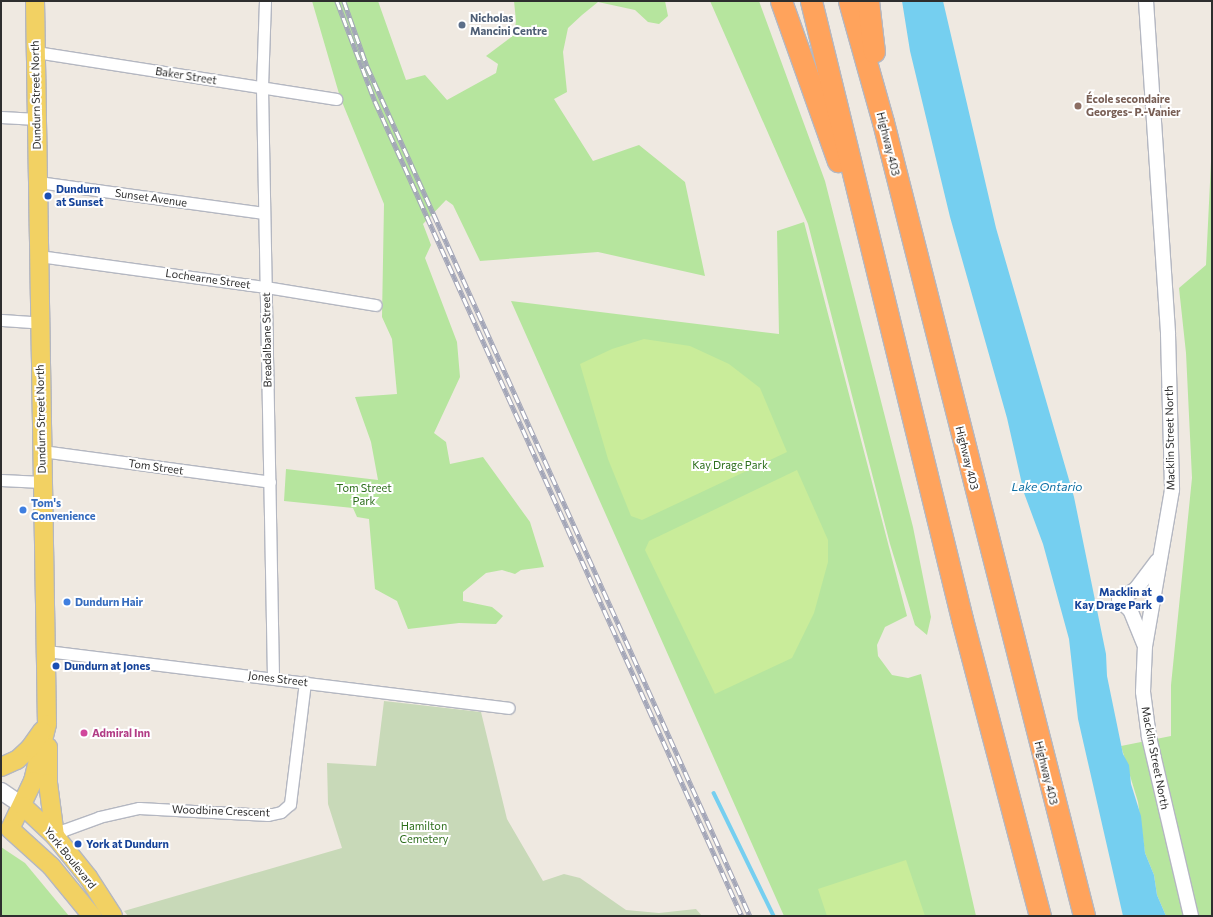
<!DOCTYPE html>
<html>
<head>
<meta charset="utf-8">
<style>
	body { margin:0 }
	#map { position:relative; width:1213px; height:917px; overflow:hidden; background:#efe9e1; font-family:Commissioner,sans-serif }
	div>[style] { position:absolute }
	.green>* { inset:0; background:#b6e59e }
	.cemetery>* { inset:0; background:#c8d9b8 }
	.pitch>* { inset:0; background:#c9ec9a }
	.water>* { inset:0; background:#75cff0 }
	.stream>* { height:3.5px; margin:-1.75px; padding:0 1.75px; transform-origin:1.75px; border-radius:1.75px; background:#75cff0 }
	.roads { filter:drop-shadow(1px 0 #b4b7c1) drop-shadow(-1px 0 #b4b7c1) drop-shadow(0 1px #b4b7c1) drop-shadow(0 -1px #b4b7c1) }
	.minor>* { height:11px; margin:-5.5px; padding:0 5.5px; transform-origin:5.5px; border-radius:5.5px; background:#fff }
	.tertiary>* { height:14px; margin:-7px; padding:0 7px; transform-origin:7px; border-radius:7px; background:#fff }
	.secondary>* { height:16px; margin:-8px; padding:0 8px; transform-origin:8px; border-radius:8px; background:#fff }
	.primary>* { height:18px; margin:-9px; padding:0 9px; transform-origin:9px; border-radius:9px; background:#f2d163 }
	.motorway>* { height:21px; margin:-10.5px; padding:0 10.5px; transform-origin:10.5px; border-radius:10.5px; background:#ffa35c }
	.rail>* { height:4.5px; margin-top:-2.25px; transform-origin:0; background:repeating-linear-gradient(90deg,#fff 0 9px,#a3a6b8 0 18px); box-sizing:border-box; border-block:1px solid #a3a6b8 }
	.dots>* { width:11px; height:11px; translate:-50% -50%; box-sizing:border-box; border:2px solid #fff; border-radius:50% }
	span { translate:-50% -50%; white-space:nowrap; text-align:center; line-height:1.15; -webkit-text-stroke:4px #fff; paint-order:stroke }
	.service-label { font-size:11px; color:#4e5e75; font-weight:700 }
	.left { translate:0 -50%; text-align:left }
	.street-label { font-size:11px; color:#2e2e2e }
	.education-label { font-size:11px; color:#785e54; font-weight:700 }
	.transit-label { font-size:11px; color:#164399; font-weight:700 }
	.right { translate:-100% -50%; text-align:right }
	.park-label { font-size:11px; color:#2c6e1b }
	.shop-label { font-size:11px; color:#366cbe; font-weight:700 }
	.hotel-label { font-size:11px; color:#b23c85; font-weight:700 }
	.water-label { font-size:12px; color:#0d6fa3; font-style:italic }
	.frame { position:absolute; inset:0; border:2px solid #2e2e2e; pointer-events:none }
</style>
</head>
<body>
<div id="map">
	<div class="green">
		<div style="clip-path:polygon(312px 1px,378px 1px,406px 80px,425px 75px,447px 100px,496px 73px,498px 64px,486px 56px,514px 35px,516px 21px,514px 1px,665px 1px,668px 16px,659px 24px,648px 22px,635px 10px,598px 2px,582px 15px,568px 28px,563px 52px,567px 92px,554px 99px,593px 161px,639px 145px,685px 182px,705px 276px,598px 252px,480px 261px,453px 205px,446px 200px,423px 224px,431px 245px,425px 258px,457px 342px,460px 377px,434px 433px,446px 442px,450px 464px,483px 457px,530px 522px,544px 567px,521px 570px,515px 574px,502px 570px,486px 573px,463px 592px,463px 601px,492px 607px,503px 616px,496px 624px,459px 623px,408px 629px,397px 601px,375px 589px,369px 519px,357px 517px,353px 508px,284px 501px,286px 469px,378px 480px,371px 442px,355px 397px,397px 394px,392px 339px,382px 317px,384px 204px,340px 97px)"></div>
		<div style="clip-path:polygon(710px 1px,759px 1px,825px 181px,913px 527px,931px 617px,927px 635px,915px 625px,890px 544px,808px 224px)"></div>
		<div style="clip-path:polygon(1212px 141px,1212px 916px,1166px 916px,1157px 895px,1154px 875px,1145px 853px,1138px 802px,1121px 746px,1171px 736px,1171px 685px,1192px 478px,1186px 353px,1179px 288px,1206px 265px)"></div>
		<div style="clip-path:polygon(804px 222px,907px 616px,885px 627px,877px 645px,878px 656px,892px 675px,908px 678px,921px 674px,976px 916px,784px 916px,511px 301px,779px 334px,777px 231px)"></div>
		<div style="clip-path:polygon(1px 847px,25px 863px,69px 916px,1px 916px)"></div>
	</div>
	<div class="cemetery">
		<div style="clip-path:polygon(384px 701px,481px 712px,507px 819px,543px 881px,564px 874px,580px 878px,626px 910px,659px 913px,696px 909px,702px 916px,128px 916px,124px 911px,342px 848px,328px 804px,327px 763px,376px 766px)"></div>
	</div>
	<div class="pitch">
		<div style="clip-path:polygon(644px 339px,690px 346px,729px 364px,760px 388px,787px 452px,642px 520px,631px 516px,608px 459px,580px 364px,612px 349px)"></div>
		<div style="clip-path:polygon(797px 470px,828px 540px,828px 562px,814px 613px,792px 658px,715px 694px,645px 550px,649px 541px)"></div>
		<div style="clip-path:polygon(906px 860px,925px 916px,827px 916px,818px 889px)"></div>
	</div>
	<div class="water">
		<div style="clip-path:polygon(902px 1px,943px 1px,996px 228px,1074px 497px,1106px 654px,1107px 676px,1123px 754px,1129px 765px,1131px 784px,1141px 816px,1145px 853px,1154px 875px,1157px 895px,1166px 916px,1123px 916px,1078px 719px,1069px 639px,1043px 544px,1024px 493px,1007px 418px,950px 217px,910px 51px)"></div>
	</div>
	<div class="stream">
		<div style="left:714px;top:793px;width:137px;rotate:64deg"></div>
	</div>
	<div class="roads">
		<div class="minor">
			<div style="left:265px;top:1px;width:87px;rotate:92deg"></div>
			<div style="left:262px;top:88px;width:590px;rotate:88.93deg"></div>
			<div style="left:36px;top:52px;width:304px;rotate:8.9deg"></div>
			<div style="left:1px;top:117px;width:36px;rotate:3deg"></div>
			<div style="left:38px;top:182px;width:228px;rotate:7.8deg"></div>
			<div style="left:39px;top:256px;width:229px;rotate:7.8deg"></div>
			<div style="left:266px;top:287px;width:111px;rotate:9.3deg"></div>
			<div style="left:1px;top:320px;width:39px;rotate:4deg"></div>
			<div style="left:42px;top:451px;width:230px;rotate:7.7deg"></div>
			<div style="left:1px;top:480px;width:41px;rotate:2.8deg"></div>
			<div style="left:46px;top:651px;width:466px;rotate:7deg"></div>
			<div style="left:55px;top:836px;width:11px;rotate:-34deg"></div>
			<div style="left:64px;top:830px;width:37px;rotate:-20deg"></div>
			<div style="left:99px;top:817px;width:41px;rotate:-12.7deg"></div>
			<div style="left:139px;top:808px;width:129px;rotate:3.1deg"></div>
			<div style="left:268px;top:815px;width:13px;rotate:-13deg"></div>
			<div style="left:281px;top:812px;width:12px;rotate:-42deg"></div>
			<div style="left:290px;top:804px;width:123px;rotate:-83deg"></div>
		</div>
		<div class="tertiary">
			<div style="left:1146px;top:1px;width:334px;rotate:86.2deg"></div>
			<div style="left:1168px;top:334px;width:156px;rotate:88.5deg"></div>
			<div style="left:1172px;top:490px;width:158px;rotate:99.8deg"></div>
			<div style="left:1145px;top:646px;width:46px;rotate:92.5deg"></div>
			<div style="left:1143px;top:692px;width:45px;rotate:82.4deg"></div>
			<div style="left:1149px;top:737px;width:184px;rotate:76.8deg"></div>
			<div style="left:1144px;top:644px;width:35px;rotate:-112deg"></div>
			<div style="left:1131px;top:611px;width:16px;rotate:-137deg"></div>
			<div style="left:1119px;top:600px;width:20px;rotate:-33deg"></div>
			<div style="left:1136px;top:589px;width:35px;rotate:-53deg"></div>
		</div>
		<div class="secondary">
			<div style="left:1px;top:791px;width:27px;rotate:34deg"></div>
		</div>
		<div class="primary">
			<div style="left:35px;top:1px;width:723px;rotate:89.05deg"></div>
			<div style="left:47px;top:724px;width:59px;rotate:103.8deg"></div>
			<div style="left:33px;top:781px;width:53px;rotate:115.6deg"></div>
			<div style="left:10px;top:829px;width:55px;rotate:42.1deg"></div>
			<div style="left:51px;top:866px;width:65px;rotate:50.6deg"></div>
			<div style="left:48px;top:747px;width:36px;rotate:90deg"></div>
			<div style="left:48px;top:783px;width:53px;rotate:82.5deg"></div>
			<div style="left:1px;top:767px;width:17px;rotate:-24deg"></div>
			<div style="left:17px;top:760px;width:18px;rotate:-43deg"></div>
			<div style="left:30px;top:748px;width:21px;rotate:-55deg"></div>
			<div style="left:23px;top:806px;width:44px;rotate:43.2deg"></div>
			<div style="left:55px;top:836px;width:53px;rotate:51.2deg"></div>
			<div style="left:88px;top:877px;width:46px;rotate:57.3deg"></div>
		</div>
		<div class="motorway">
			<div style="left:781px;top:1px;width:170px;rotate:70.4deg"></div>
			<div style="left:811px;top:1px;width:636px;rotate:76.27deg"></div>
			<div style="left:962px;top:619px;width:307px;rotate:75.3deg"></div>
			<div style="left:849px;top:1px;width:126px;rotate:74.3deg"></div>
			<div style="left:883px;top:122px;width:819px;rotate:75.79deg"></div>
			<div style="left:868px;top:1px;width:51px;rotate:83.3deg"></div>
		</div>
	</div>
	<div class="rail">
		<div style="left:337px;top:1px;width:107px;rotate:69.2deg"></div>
		<div style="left:375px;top:101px;width:894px;rotate:65.76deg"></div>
		<div style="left:344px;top:1px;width:69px;rotate:70.5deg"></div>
		<div style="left:367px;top:66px;width:932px;rotate:65.74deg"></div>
	</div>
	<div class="dots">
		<div style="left:462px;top:25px;background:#5c6f8a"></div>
		<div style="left:1078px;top:106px;background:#8d6e63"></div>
		<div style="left:48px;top:196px;background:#1a4fb4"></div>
		<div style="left:23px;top:510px;background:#3f7fe0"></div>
		<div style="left:1160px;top:599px;background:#1a4fb4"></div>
		<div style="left:67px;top:602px;background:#3f7fe0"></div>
		<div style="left:56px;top:666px;background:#1a4fb4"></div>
		<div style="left:84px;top:733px;background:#d1479c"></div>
		<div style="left:78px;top:844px;background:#1a4fb4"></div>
	</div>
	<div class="service-label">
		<span class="left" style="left:470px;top:25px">Nicholas<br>Mancini Centre</span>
	</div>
	<div class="street-label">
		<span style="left:186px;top:76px;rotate:9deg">Baker Street</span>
		<span style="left:36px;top:95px;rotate:-91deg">Dundurn Street North</span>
		<span style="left:888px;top:144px;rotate:76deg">Highway 403</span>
		<span style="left:151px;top:198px;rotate:8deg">Sunset Avenue</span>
		<span style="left:208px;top:279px;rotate:8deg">Lochearne Street</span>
		<span style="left:267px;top:340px;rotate:-91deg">Breadalbane Street</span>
		<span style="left:41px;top:419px;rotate:-91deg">Dundurn Street North</span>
		<span style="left:1170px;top:438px;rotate:-91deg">Macklin Street North</span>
		<span style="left:967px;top:458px;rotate:76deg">Highway 403</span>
		<span style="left:156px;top:467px;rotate:8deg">Tom Street</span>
		<span style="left:278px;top:679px;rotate:7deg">Jones Street</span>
		<span style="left:1155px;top:758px;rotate:79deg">Macklin Street North</span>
		<span style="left:1046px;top:773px;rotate:76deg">Highway 403</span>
		<span style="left:221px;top:811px;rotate:2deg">Woodbine Crescent</span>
		<span style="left:70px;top:858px;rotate:51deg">York Boulevard</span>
	</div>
	<div class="education-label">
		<span class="left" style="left:1086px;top:106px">École secondaire<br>Georges- P.-Vanier</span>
	</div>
	<div class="transit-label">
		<span class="left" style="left:56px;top:196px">Dundurn<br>at Sunset</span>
		<span class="right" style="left:1152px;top:599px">Macklin at<br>Kay Drage Park</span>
		<span class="left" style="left:64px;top:666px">Dundurn at Jones</span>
		<span class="left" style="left:86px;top:844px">York at Dundurn</span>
	</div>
	<div class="park-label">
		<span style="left:730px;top:465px">Kay Drage Park</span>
		<span style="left:364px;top:495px">Tom Street<br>Park</span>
		<span style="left:424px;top:833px">Hamilton<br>Cemetery</span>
	</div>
	<div class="shop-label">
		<span class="left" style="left:31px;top:510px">Tom's<br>Convenience</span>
		<span class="left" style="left:75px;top:602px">Dundurn Hair</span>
	</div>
	<div class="hotel-label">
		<span class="left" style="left:92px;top:733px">Admiral Inn</span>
	</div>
	<div class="water-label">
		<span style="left:1047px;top:487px">Lake Ontario</span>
	</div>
	<div class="frame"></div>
</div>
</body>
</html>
